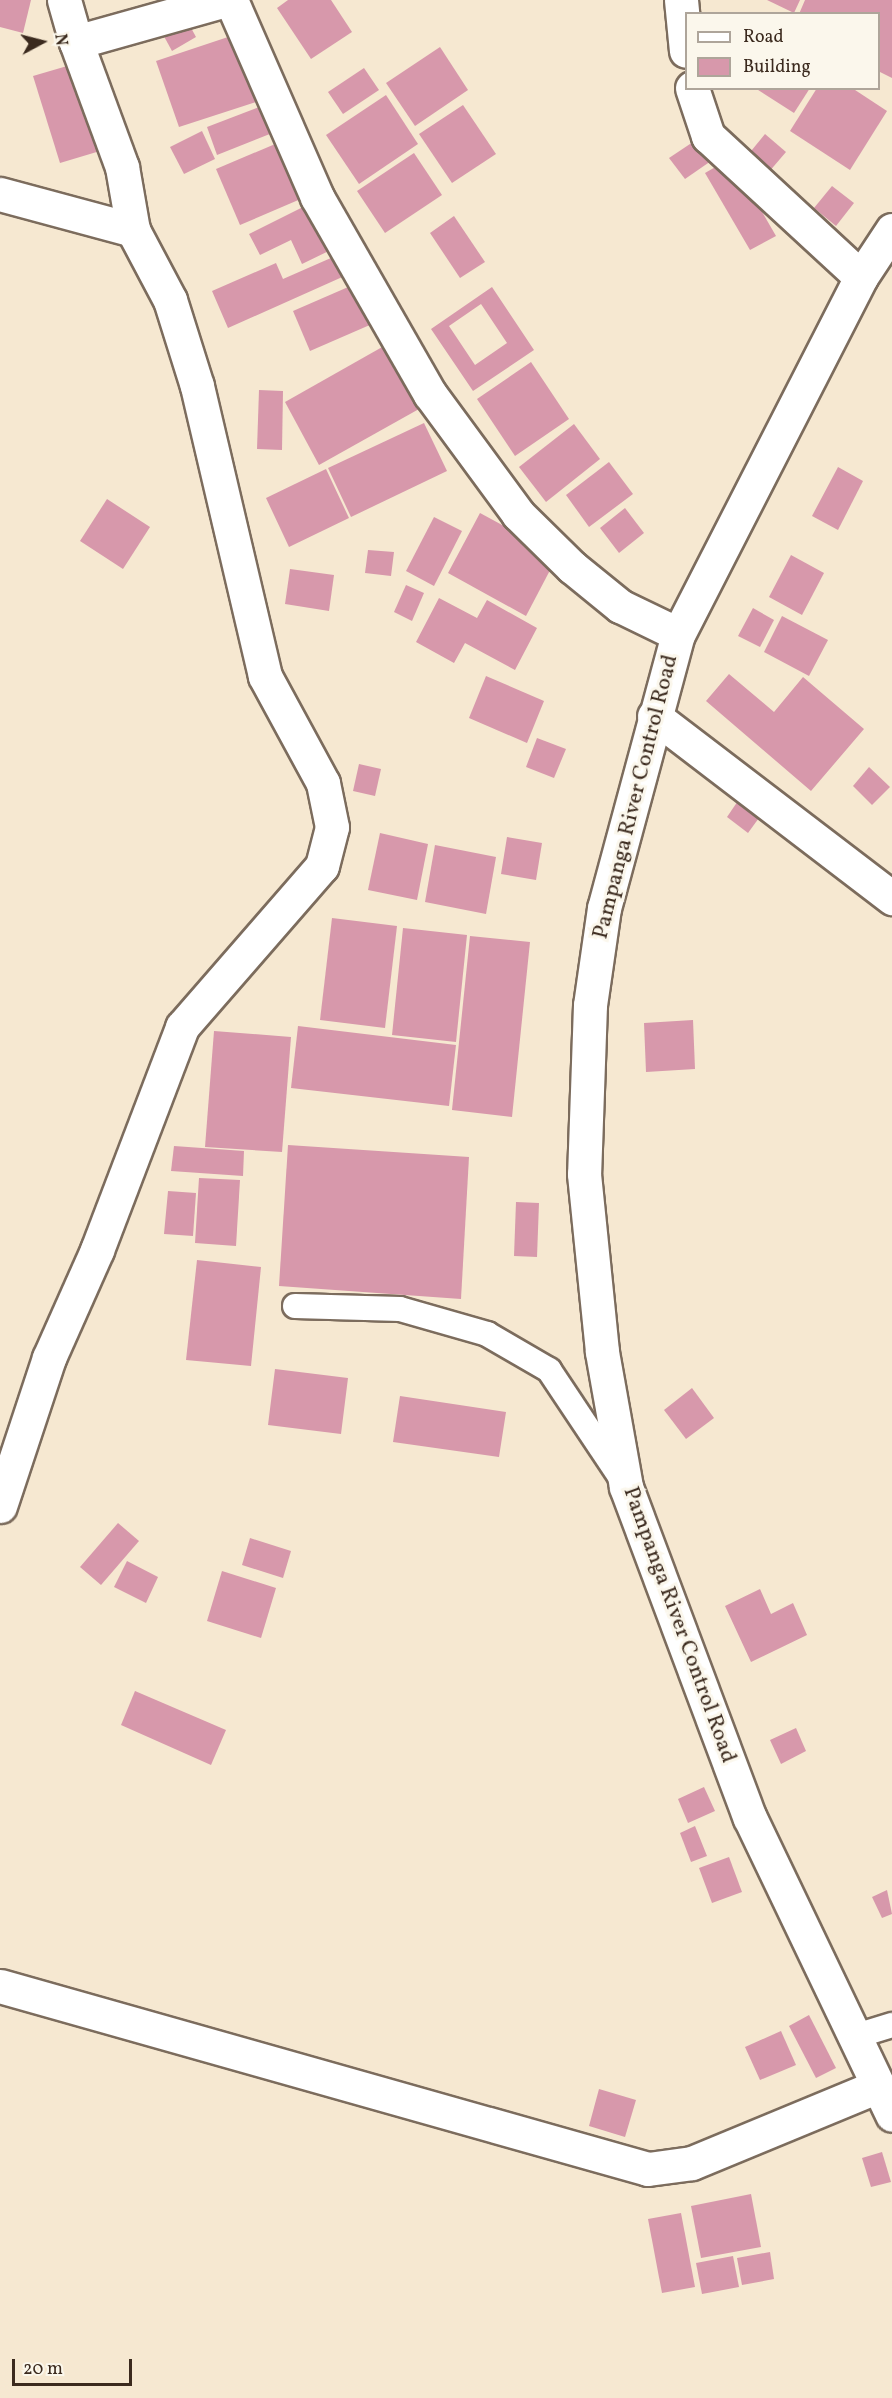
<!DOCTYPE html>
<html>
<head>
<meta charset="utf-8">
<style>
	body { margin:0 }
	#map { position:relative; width:892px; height:2398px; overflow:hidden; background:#f6e8d1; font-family:Vollkorn,serif }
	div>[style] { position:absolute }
	.building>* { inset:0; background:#d798ab }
	.roads { filter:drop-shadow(2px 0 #7c6c5d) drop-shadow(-2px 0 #7c6c5d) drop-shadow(0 2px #7c6c5d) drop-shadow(0 -2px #7c6c5d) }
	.service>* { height:24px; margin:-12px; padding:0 12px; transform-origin:12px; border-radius:12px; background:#fff }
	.minor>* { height:33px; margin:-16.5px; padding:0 16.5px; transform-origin:16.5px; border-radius:16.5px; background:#fff }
	.secondary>* { height:33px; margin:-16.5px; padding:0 16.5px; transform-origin:16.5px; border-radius:16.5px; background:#fff }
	span { translate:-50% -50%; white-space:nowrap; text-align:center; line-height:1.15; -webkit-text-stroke:6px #fbf7ec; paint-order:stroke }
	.street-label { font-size:22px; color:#3b2a1e }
	.legend { position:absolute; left:685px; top:12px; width:195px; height:78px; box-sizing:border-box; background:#fbf7ec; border:2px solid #aea59a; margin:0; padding:8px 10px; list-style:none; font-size:18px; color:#3b2a1e }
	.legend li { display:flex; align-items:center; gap:12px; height:30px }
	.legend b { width:30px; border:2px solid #aea59a }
	.north { position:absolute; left:12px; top:12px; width:60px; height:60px; -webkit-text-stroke:4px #fbf7ec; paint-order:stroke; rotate:83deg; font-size:16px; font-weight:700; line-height:24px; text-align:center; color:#3b2a1e }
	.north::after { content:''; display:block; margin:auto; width:21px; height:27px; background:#3b2a1e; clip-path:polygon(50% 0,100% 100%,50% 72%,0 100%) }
	.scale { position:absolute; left:12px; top:2359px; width:120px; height:27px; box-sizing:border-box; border:3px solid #3b2a1e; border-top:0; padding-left:8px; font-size:18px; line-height:21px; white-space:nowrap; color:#3b2a1e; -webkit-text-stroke:4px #fbf7ec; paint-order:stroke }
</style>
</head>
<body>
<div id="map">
	<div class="building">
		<div style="clip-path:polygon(0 0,31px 0,23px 33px,0 27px)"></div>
		<div style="clip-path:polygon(288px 0,331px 0,352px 32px,311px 59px,277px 8px)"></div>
		<div style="clip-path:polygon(767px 0,800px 0,794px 13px)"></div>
		<div style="clip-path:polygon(805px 0,892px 0,892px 78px,878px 71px,878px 14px,799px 14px)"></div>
		<div style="clip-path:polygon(184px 15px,196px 37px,172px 51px,160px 29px)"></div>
		<div style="clip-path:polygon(240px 33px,262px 100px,179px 127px,156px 61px)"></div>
		<div style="clip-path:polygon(440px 47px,468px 90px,415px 126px,386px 83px)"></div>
		<div style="clip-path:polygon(74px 64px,100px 151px,60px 163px,33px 76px)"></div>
		<div style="clip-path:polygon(364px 68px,379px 90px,343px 114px,328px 92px)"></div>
		<div style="clip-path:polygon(755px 88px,810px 88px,794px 113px)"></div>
		<div style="clip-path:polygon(817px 88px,852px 88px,887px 111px,850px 170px,790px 131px)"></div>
		<div style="clip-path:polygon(386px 95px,418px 144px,359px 184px,326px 135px)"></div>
		<div style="clip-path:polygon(275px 101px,285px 128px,217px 155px,207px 127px)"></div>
		<div style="clip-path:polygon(463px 105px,496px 154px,452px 183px,419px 134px)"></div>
		<div style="clip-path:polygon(202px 131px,215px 159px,184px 174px,170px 147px)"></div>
		<div style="clip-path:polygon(765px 134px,786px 152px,768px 173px,747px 156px)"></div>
		<div style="clip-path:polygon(287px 139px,310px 195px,240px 225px,216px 169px)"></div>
		<div style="clip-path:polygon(696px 140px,711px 161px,685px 179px,669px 158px)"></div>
		<div style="clip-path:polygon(414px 153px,442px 195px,385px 233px,357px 191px)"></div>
		<div style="clip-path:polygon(731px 158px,776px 236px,750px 250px,705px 173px)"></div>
		<div style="clip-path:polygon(832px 186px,854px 203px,836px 226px,814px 208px)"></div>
		<div style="clip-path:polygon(317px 200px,339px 246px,302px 264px,291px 240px,260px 255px,249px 234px)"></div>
		<div style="clip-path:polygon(454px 216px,485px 262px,460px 278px,430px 233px)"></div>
		<div style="clip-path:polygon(340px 254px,349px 274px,228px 328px,212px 291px,276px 263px,283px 279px)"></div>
		<div style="clip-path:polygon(362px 281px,379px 321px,310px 351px,293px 311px)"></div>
		<div style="clip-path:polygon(evenodd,492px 287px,534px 350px,473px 391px,431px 329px,492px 287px,481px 304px,507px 343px,475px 365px,449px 326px,481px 304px)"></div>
		<div style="clip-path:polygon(384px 346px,419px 409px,319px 465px,285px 402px)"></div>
		<div style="clip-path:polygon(531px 362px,569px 419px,515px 456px,477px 399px)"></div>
		<div style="clip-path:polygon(259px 390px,283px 391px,282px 450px,257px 449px)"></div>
		<div style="clip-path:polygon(424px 423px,447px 471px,351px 517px,328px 468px)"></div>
		<div style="clip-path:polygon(574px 424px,600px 459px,546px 502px,519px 467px)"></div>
		<div style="clip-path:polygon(609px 462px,633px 494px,589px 527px,566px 495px)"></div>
		<div style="clip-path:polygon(838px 467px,863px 481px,838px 530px,812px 516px)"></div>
		<div style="clip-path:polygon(326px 469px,349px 518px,289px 547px,266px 498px)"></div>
		<div style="clip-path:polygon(107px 499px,150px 527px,123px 569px,80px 541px)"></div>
		<div style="clip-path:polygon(625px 508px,644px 533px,619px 553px,600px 528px)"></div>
		<div style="clip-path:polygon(480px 513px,558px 555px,526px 616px,448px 573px)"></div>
		<div style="clip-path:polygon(434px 517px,462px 531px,434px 586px,406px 571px)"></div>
		<div style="clip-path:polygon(368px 550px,394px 552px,391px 576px,365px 573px)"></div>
		<div style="clip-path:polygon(791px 555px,824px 573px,802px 615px,769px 597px)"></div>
		<div style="clip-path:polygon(290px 569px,334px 575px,329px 611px,285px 604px)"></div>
		<div style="clip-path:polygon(406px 585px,424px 593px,412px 621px,394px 612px)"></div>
		<div style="clip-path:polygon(439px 598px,477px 618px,487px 600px,537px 628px,515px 670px,465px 643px,454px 663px,416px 642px)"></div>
		<div style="clip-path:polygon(753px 608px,774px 620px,760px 647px,738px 636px)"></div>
		<div style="clip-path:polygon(782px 616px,828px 640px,809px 676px,764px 652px)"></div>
		<div style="clip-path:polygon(729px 674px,774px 712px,803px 677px,864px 729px,811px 791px,706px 701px)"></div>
		<div style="clip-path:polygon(486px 676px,544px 701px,527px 743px,469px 718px)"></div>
		<div style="clip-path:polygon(537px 738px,566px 749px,554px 778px,526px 767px)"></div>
		<div style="clip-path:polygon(359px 764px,381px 769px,375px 796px,353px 791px)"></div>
		<div style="clip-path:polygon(869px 767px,890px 787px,872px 805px,853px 786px)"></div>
		<div style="clip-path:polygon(742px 795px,764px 811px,748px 833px,727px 817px)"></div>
		<div style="clip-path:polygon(380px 833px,428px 844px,417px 900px,368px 890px)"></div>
		<div style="clip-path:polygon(507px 837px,542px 843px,536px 880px,501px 874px)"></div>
		<div style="clip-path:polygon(435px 845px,496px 857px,486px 914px,425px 902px)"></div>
		<div style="clip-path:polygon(332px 918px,397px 926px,385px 1028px,320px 1020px)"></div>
		<div style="clip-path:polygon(403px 928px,467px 935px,456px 1042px,392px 1035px)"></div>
		<div style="clip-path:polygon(470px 936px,530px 942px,512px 1117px,452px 1110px)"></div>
		<div style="clip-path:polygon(693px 1020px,695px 1069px,646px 1072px,644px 1023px)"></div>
		<div style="clip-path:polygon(298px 1026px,456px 1045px,449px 1106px,291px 1088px)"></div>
		<div style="clip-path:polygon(214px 1031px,291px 1037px,282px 1152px,205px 1147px)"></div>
		<div style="clip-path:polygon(288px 1145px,469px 1157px,461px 1299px,279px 1286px)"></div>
		<div style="clip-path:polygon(174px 1146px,244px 1151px,243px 1176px,171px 1171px)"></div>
		<div style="clip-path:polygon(199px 1178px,240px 1180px,236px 1246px,195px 1243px)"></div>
		<div style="clip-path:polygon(168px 1191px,196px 1193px,193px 1236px,164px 1234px)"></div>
		<div style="clip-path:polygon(516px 1202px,539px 1203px,537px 1257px,514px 1256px)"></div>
		<div style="clip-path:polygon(197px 1260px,261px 1267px,251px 1366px,186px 1360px)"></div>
		<div style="clip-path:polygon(275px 1369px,348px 1378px,341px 1434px,268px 1425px)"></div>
		<div style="clip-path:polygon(692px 1388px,714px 1418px,686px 1439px,664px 1410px)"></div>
		<div style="clip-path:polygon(400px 1396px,506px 1412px,499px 1457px,393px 1442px)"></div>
		<div style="clip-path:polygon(118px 1523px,139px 1541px,101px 1585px,80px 1567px)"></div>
		<div style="clip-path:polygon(250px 1538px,291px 1551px,283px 1578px,242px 1565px)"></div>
		<div style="clip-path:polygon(127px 1561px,158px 1577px,146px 1603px,114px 1587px)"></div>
		<div style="clip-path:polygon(222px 1571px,276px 1588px,261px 1638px,207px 1621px)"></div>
		<div style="clip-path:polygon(760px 1589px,771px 1614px,793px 1603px,807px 1635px,751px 1662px,725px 1606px)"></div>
		<div style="clip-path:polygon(135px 1691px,226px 1730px,211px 1765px,121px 1725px)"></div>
		<div style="clip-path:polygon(796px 1728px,806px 1751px,781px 1764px,770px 1740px)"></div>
		<div style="clip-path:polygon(704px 1787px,715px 1811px,688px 1823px,678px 1799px)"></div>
		<div style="clip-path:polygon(695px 1826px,707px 1856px,691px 1862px,680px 1833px)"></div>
		<div style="clip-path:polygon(729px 1857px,742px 1892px,712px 1903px,699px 1868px)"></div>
		<div style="clip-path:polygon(887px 1890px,892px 1914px,882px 1918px,872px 1897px)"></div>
		<div style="clip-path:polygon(809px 2015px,836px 2068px,816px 2078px,789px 2026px)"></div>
		<div style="clip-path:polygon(781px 2031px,796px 2065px,760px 2080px,745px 2047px)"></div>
		<div style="clip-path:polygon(599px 2089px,636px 2100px,625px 2137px,589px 2126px)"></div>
		<div style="clip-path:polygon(882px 2152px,891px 2182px,871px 2187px,862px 2158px)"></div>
		<div style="clip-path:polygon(751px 2194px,761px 2247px,701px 2258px,691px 2206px)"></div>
		<div style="clip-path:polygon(681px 2213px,695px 2287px,662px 2293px,648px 2219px)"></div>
		<div style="clip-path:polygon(770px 2252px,774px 2279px,742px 2285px,737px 2258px)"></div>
		<div style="clip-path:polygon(733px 2256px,739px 2287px,702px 2294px,696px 2263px)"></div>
	</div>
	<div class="roads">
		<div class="service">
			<div style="left:295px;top:1306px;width:105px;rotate:1.6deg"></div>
			<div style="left:400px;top:1309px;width:91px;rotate:16deg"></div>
			<div style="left:487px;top:1334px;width:72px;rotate:30.1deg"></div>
			<div style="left:549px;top:1370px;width:130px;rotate:56.3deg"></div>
			<div style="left:853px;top:2037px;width:41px;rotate:-17.1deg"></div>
		</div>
		<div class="minor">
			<div style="left:64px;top:0;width:44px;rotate:74.1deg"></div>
			<div style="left:76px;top:42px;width:155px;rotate:-15.7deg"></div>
			<div style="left:231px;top:0;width:215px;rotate:66.4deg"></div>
			<div style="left:317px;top:197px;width:227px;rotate:60.2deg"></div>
			<div style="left:430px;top:394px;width:149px;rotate:53.7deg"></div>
			<div style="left:518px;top:514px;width:76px;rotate:44.5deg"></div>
			<div style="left:572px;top:567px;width:62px;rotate:39.1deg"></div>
			<div style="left:620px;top:606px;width:64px;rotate:25.8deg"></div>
			<div style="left:681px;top:0;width:51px;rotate:84.4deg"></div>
			<div style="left:692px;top:88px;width:51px;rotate:71.6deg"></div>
			<div style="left:708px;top:136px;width:208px;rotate:42.7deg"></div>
			<div style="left:0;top:194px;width:138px;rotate:15.1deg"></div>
			<div style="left:654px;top:716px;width:300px;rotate:37.4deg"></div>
			<div style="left:0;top:1506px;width:156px;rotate:-71.7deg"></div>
			<div style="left:49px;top:1358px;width:118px;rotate:-66deg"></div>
			<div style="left:97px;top:1250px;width:239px;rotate:-69.1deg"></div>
			<div style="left:182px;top:1027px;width:213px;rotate:-49deg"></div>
			<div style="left:322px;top:866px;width:40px;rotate:-75.6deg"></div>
			<div style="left:332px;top:827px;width:45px;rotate:-101.6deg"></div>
			<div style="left:323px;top:783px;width:122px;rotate:-118.5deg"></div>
			<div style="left:265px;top:676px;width:298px;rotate:-103.2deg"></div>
			<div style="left:197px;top:386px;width:90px;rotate:-107.4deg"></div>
			<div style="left:170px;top:300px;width:79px;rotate:-117.9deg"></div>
			<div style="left:133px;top:230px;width:64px;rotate:-99.9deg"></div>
			<div style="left:122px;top:167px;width:133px;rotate:-110.2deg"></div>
			<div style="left:0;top:1986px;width:673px;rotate:15.77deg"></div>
			<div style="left:648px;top:2169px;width:44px;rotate:-7.8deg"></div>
			<div style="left:692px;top:2163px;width:201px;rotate:-22.5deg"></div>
		</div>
		<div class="secondary">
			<div style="left:892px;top:230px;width:56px;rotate:123.4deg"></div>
			<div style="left:861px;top:277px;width:401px;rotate:117.1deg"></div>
			<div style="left:678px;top:634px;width:284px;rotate:105.1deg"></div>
			<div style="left:604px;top:908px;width:98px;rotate:98.2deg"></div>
			<div style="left:590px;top:1005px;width:169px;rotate:92deg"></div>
			<div style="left:584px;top:1174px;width:179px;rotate:84.2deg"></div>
			<div style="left:602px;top:1352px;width:137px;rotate:79.9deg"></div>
			<div style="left:626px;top:1487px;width:353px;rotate:69.5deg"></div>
			<div style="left:750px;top:1818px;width:329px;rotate:64.4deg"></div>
		</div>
	</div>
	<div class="street-label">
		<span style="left:636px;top:797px;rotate:-76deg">Pampanga River Control Road</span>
		<span style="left:679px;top:1625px;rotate:70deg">Pampanga River Control Road</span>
	</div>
	<ul class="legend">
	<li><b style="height:8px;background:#fff"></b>Road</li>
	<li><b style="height:16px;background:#d798ab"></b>Building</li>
	</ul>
	<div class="north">N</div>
	<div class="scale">20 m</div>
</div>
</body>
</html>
